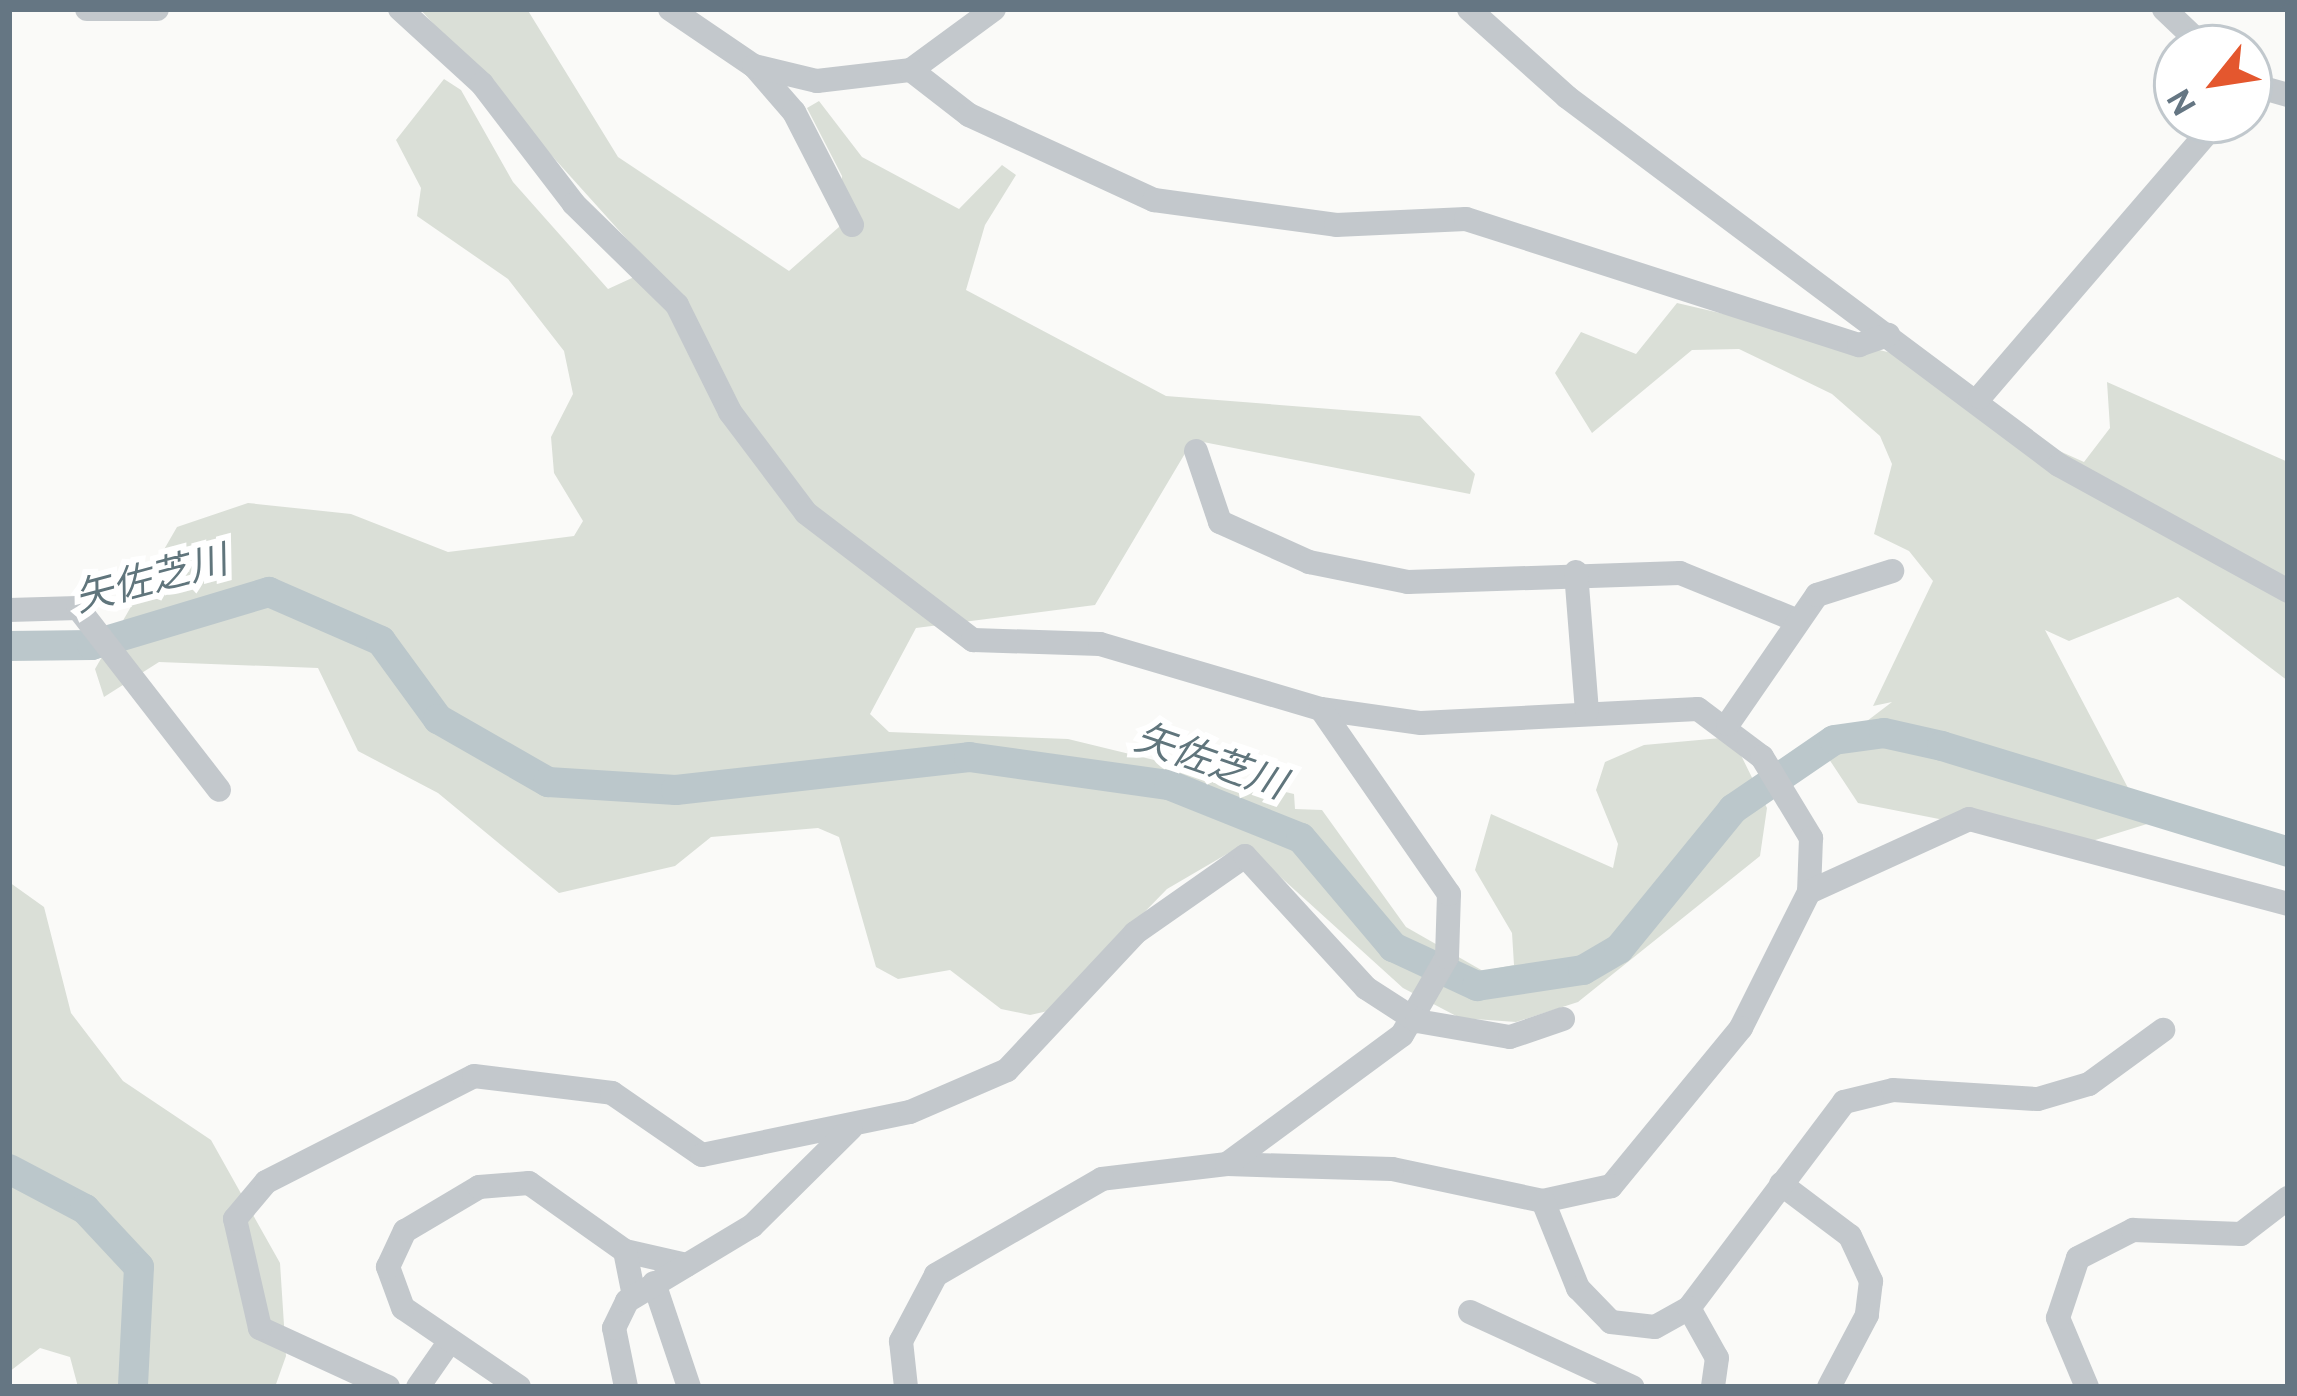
<!DOCTYPE html>
<html>
<head>
<meta charset="utf-8">
<style>
	body { margin:0 }
	#map { position:relative; width:2297px; height:1396px; overflow:hidden; background:#fafaf8; font-family:Overpass,"Noto Sans JP",sans-serif }
	div>[style] { position:absolute }
	.green>* { inset:0; background:#dadfd7 }
	.river>* { height:30px; margin:-15px; padding:0 15px; transform-origin:15px; border-radius:15px; background:#bbc7cb }
	.minor>* { height:24px; margin:-12px; padding:0 12px; transform-origin:12px; border-radius:12px; background:#c3c8cc }
	span { translate:-50% -50%; white-space:nowrap; text-align:center; line-height:1.15; -webkit-text-stroke:12px #fff; paint-order:stroke }
	.water-label { font-size:39px; color:#60757c; font-style:italic }
	.frame { position:absolute; inset:0; border:12px solid #657683; pointer-events:none }
	.north { position:absolute; left:2153px; top:24px; width:120px; height:120px; box-sizing:border-box; background:#fff; border:3px solid #c1c8cd; border-radius:50%; rotate:240deg; font-size:33px; font-weight:700; line-height:48px; text-align:center; color:#657683 }
	.north::after { content:''; display:block; margin:auto; width:42px; height:54px; background:#e4572e; clip-path:polygon(50% 0,100% 100%,50% 72%,0 100%) }
</style>
</head>
<body>
<div id="map">
	<div class="green">
		<div style="clip-path:polygon(420px 9px,527px 9px,618px 157px,789px 271px,839px 227px,842px 176px,807px 108px,819px 101px,862px 157px,959px 209px,1002px 165px,1016px 175px,985px 225px,966px 290px,1166px 396px,1420px 416px,1475px 474px,1470px 494px,1193px 440px,1095px 605px,916px 628px,870px 714px,889px 732px,1068px 739px,1294px 794px,1295px 809px,1322px 810px,1406px 927px,1483px 971px,1514px 965px,1512px 933px,1475px 870px,1491px 814px,1613px 868px,1618px 844px,1596px 790px,1605px 762px,1644px 745px,1732px 737px,1767px 808px,1760px 856px,1578px 1002px,1516px 1022px,1460px 1018px,1403px 988px,1244px 844px,1167px 889px,1048px 1011px,1030px 1015px,1001px 1009px,950px 970px,898px 979px,876px 967px,839px 837px,818px 828px,711px 837px,675px 866px,559px 893px,438px 793px,358px 751px,318px 668px,159px 662px,104px 697px,95px 669px,177px 527px,248px 503px,351px 514px,448px 552px,574px 536px,583px 521px,554px 473px,551px 437px,573px 394px,564px 351px,508px 279px,417px 216px,421px 188px,396px 140px,444px 79px,461px 90px,513px 182px,608px 289px,632px 278px,642px 256px)"></div>
		<div style="clip-path:polygon(1677px 303px,1892px 353px,1979px 415px,2084px 462px,2110px 428px,2107px 382px,2288px 462px,2288px 681px,2178px 597px,2069px 641px,2045px 630px,2147px 824px,2076px 846px,1858px 803px,1825px 753px,1892px 702px,1873px 706px,1933px 581px,1909px 551px,1874px 534px,1892px 464px,1880px 436px,1832px 394px,1739px 349px,1692px 350px,1592px 433px,1555px 373px,1581px 332px,1636px 354px)"></div>
		<div style="clip-path:polygon(9px 882px,44px 907px,71px 1013px,123px 1081px,211px 1140px,280px 1263px,286px 1356px,275px 1387px,78px 1387px,70px 1357px,40px 1348px,9px 1372px)"></div>
	</div>
	<div class="river">
		<div style="left:9px;top:646px;width:83px;rotate:-0.7deg"></div>
		<div style="left:92px;top:645px;width:185px;rotate:-16.7deg"></div>
		<div style="left:269px;top:592px;width:122px;rotate:23.6deg"></div>
		<div style="left:381px;top:641px;width:97px;rotate:53.8deg"></div>
		<div style="left:438px;top:719px;width:127px;rotate:29.8deg"></div>
		<div style="left:548px;top:782px;width:128px;rotate:3.6deg"></div>
		<div style="left:676px;top:790px;width:295px;rotate:-6.4deg"></div>
		<div style="left:969px;top:757px;width:202px;rotate:8deg"></div>
		<div style="left:1169px;top:785px;width:142px;rotate:21.9deg"></div>
		<div style="left:1301px;top:838px;width:143px;rotate:49.8deg"></div>
		<div style="left:1393px;top:947px;width:93px;rotate:24.9deg"></div>
		<div style="left:1477px;top:986px;width:107px;rotate:-8.6deg"></div>
		<div style="left:1583px;top:970px;width:42px;rotate:-30.3deg"></div>
		<div style="left:1619px;top:949px;width:181px;rotate:-50.8deg"></div>
		<div style="left:1733px;top:809px;width:122px;rotate:-34.3deg"></div>
		<div style="left:1834px;top:740px;width:50px;rotate:-8deg"></div>
		<div style="left:1884px;top:733px;width:59px;rotate:12.6deg"></div>
		<div style="left:1942px;top:746px;width:362px;rotate:17deg"></div>
		<div style="left:9px;top:1169px;width:86px;rotate:27.8deg"></div>
		<div style="left:85px;top:1209px;width:79px;rotate:47deg"></div>
		<div style="left:139px;top:1267px;width:120px;rotate:92.9deg"></div>
	</div>
	<div class="minor">
		<div style="left:87px;top:9px;width:70px"></div>
		<div style="left:400px;top:9px;width:111px;rotate:42.4deg"></div>
		<div style="left:482px;top:84px;width:151px;rotate:52.5deg"></div>
		<div style="left:574px;top:204px;width:144px;rotate:44.4deg"></div>
		<div style="left:677px;top:305px;width:119px;rotate:63.6deg"></div>
		<div style="left:730px;top:412px;width:126px;rotate:53deg"></div>
		<div style="left:806px;top:513px;width:210px;rotate:37.3deg"></div>
		<div style="left:973px;top:640px;width:127px;rotate:1.8deg"></div>
		<div style="left:1100px;top:644px;width:230px;rotate:16.4deg"></div>
		<div style="left:1321px;top:709px;width:101px;rotate:8deg"></div>
		<div style="left:1421px;top:723px;width:277px;rotate:-2.9deg"></div>
		<div style="left:1698px;top:709px;width:80px;rotate:36.9deg"></div>
		<div style="left:1762px;top:757px;width:95px;rotate:58.8deg"></div>
		<div style="left:1811px;top:838px;width:54px;rotate:92.1deg"></div>
		<div style="left:1809px;top:892px;width:152px;rotate:116.6deg"></div>
		<div style="left:1741px;top:1028px;width:205px;rotate:129.4deg"></div>
		<div style="left:1611px;top:1186px;width:70px;rotate:167.6deg"></div>
		<div style="left:1543px;top:1201px;width:154px;rotate:-168deg"></div>
		<div style="left:1392px;top:1169px;width:165px;rotate:-178.3deg"></div>
		<div style="left:1227px;top:1164px;width:126px;rotate:173.2deg"></div>
		<div style="left:1102px;top:1179px;width:192px;rotate:150deg"></div>
		<div style="left:936px;top:1275px;width:75px;rotate:117.9deg"></div>
		<div style="left:901px;top:1341px;width:46px;rotate:83.8deg"></div>
		<div style="left:670px;top:9px;width:102px;rotate:34.2deg"></div>
		<div style="left:754px;top:66px;width:61px;rotate:49deg"></div>
		<div style="left:794px;top:112px;width:127px;rotate:62.8deg"></div>
		<div style="left:1469px;top:9px;width:132px;rotate:41.9deg"></div>
		<div style="left:1567px;top:97px;width:614px;rotate:36.8deg"></div>
		<div style="left:2059px;top:465px;width:261px;rotate:28.8deg"></div>
		<div style="left:2164px;top:9px;width:57px;rotate:43.6deg"></div>
		<div style="left:754px;top:66px;width:65px;rotate:13.4deg"></div>
		<div style="left:817px;top:81px;width:95px;rotate:-6.7deg"></div>
		<div style="left:911px;top:70px;width:103px;rotate:-36.3deg"></div>
		<div style="left:911px;top:70px;width:73px;rotate:37.8deg"></div>
		<div style="left:969px;top:115px;width:204px;rotate:24.7deg"></div>
		<div style="left:1154px;top:200px;width:184px;rotate:7.8deg"></div>
		<div style="left:1336px;top:225px;width:130px;rotate:-2.6deg"></div>
		<div style="left:1466px;top:219px;width:413px;rotate:17.8deg"></div>
		<div style="left:1859px;top:345px;width:31px;rotate:-19deg"></div>
		<div style="left:2249px;top:84px;width:41px;rotate:15.8deg"></div>
		<div style="left:1980px;top:397px;width:365px;rotate:-49.3deg"></div>
		<div style="left:1196px;top:451px;width:75px;rotate:71.3deg"></div>
		<div style="left:1220px;top:522px;width:98px;rotate:24.2deg"></div>
		<div style="left:1309px;top:562px;width:101px;rotate:11.4deg"></div>
		<div style="left:1408px;top:582px;width:272px;rotate:-1.9deg"></div>
		<div style="left:1680px;top:573px;width:127px;rotate:22.1deg"></div>
		<div style="left:1576px;top:572px;width:139px;rotate:85.5deg"></div>
		<div style="left:9px;top:610px;width:69px;rotate:-1.7deg"></div>
		<div style="left:78px;top:608px;width:230px;rotate:52.2deg"></div>
		<div style="left:1728px;top:724px;width:157px;rotate:-55.4deg"></div>
		<div style="left:1817px;top:595px;width:79px;rotate:-17.7deg"></div>
		<div style="left:1809px;top:892px;width:176px;rotate:-24.5deg"></div>
		<div style="left:1969px;top:819px;width:330px;rotate:14.9deg"></div>
		<div style="left:1227px;top:1164px;width:217px;rotate:-36.4deg"></div>
		<div style="left:1402px;top:1035px;width:90px;rotate:-60deg"></div>
		<div style="left:1447px;top:957px;width:63px;rotate:-88.2deg"></div>
		<div style="left:1449px;top:894px;width:225px;rotate:-124.7deg"></div>
		<div style="left:1781px;top:1184px;width:86px;rotate:37deg"></div>
		<div style="left:1850px;top:1236px;width:50px;rotate:65deg"></div>
		<div style="left:1871px;top:1281px;width:34px;rotate:97deg"></div>
		<div style="left:1867px;top:1315px;width:81px;rotate:117.8deg"></div>
		<div style="left:1543px;top:1201px;width:94px;rotate:68.1deg"></div>
		<div style="left:1578px;top:1288px;width:47px;rotate:45.9deg"></div>
		<div style="left:1611px;top:1322px;width:44px;rotate:6.5deg"></div>
		<div style="left:1655px;top:1327px;width:39px;rotate:-29deg"></div>
		<div style="left:1689px;top:1308px;width:258px;rotate:-53deg"></div>
		<div style="left:1844px;top:1102px;width:50px;rotate:-13.8deg"></div>
		<div style="left:1893px;top:1090px;width:145px;rotate:3.6deg"></div>
		<div style="left:2038px;top:1099px;width:53px;rotate:-16.4deg"></div>
		<div style="left:2089px;top:1084px;width:92px;rotate:-36.1deg"></div>
		<div style="left:625px;top:1251px;width:63px;rotate:12.9deg"></div>
		<div style="left:654px;top:1283px;width:110px;rotate:71.4deg"></div>
		<div style="left:1689px;top:1308px;width:57px;rotate:60.8deg"></div>
		<div style="left:1717px;top:1358px;width:29px;rotate:98deg"></div>
		<div style="left:1470px;top:1312px;width:179px;rotate:24.8deg"></div>
		<div style="left:388px;top:1387px;width:141px;rotate:-155.3deg"></div>
		<div style="left:260px;top:1328px;width:112px;rotate:-102.9deg"></div>
		<div style="left:235px;top:1219px;width:48px;rotate:-50deg"></div>
		<div style="left:266px;top:1182px;width:233px;rotate:-27deg"></div>
		<div style="left:474px;top:1076px;width:139px;rotate:7deg"></div>
		<div style="left:612px;top:1093px;width:109px;rotate:34.6deg"></div>
		<div style="left:702px;top:1155px;width:212px;rotate:-11.7deg"></div>
		<div style="left:910px;top:1112px;width:106px;rotate:-23.4deg"></div>
		<div style="left:1007px;top:1070px;width:187px;rotate:-46.9deg"></div>
		<div style="left:1135px;top:933px;width:134px;rotate:-35deg"></div>
		<div style="left:1245px;top:856px;width:179px;rotate:47.5deg"></div>
		<div style="left:1366px;top:988px;width:61px;rotate:32.9deg"></div>
		<div style="left:1417px;top:1021px;width:94px;rotate:9.8deg"></div>
		<div style="left:1510px;top:1037px;width:56px;rotate:-18.8deg"></div>
		<div style="left:418px;top:1387px;width:56px;rotate:-55.2deg"></div>
		<div style="left:519px;top:1387px;width:140px;rotate:-145.7deg"></div>
		<div style="left:403px;top:1308px;width:44px;rotate:-110.1deg"></div>
		<div style="left:388px;top:1267px;width:40px;rotate:-65deg"></div>
		<div style="left:405px;top:1231px;width:86px;rotate:-30.7deg"></div>
		<div style="left:479px;top:1187px;width:50px;rotate:-4.6deg"></div>
		<div style="left:529px;top:1183px;width:118px;rotate:35.3deg"></div>
		<div style="left:625px;top:1251px;width:46px;rotate:78.7deg"></div>
		<div style="left:626px;top:1387px;width:60px;rotate:-101.5deg"></div>
		<div style="left:614px;top:1328px;width:30px;rotate:-64deg"></div>
		<div style="left:627px;top:1301px;width:146px;rotate:-31deg"></div>
		<div style="left:752px;top:1226px;width:139px;rotate:-44.7deg"></div>
		<div style="left:2087px;top:1387px;width:75px;rotate:-112.8deg"></div>
		<div style="left:2058px;top:1318px;width:63px;rotate:-71.6deg"></div>
		<div style="left:2078px;top:1258px;width:62px;rotate:-27deg"></div>
		<div style="left:2133px;top:1230px;width:108px;rotate:2.1deg"></div>
		<div style="left:2241px;top:1234px;width:59px;rotate:-37.5deg"></div>
	</div>
	<div class="water-label">
		<span style="left:152px;top:583px;rotate:-15deg">矢佐芝川</span>
		<span style="left:1209px;top:765px;rotate:19deg">矢佐芝川</span>
	</div>
	<div class="frame"></div>
	<div class="north">N</div>
</div>
</body>
</html>
